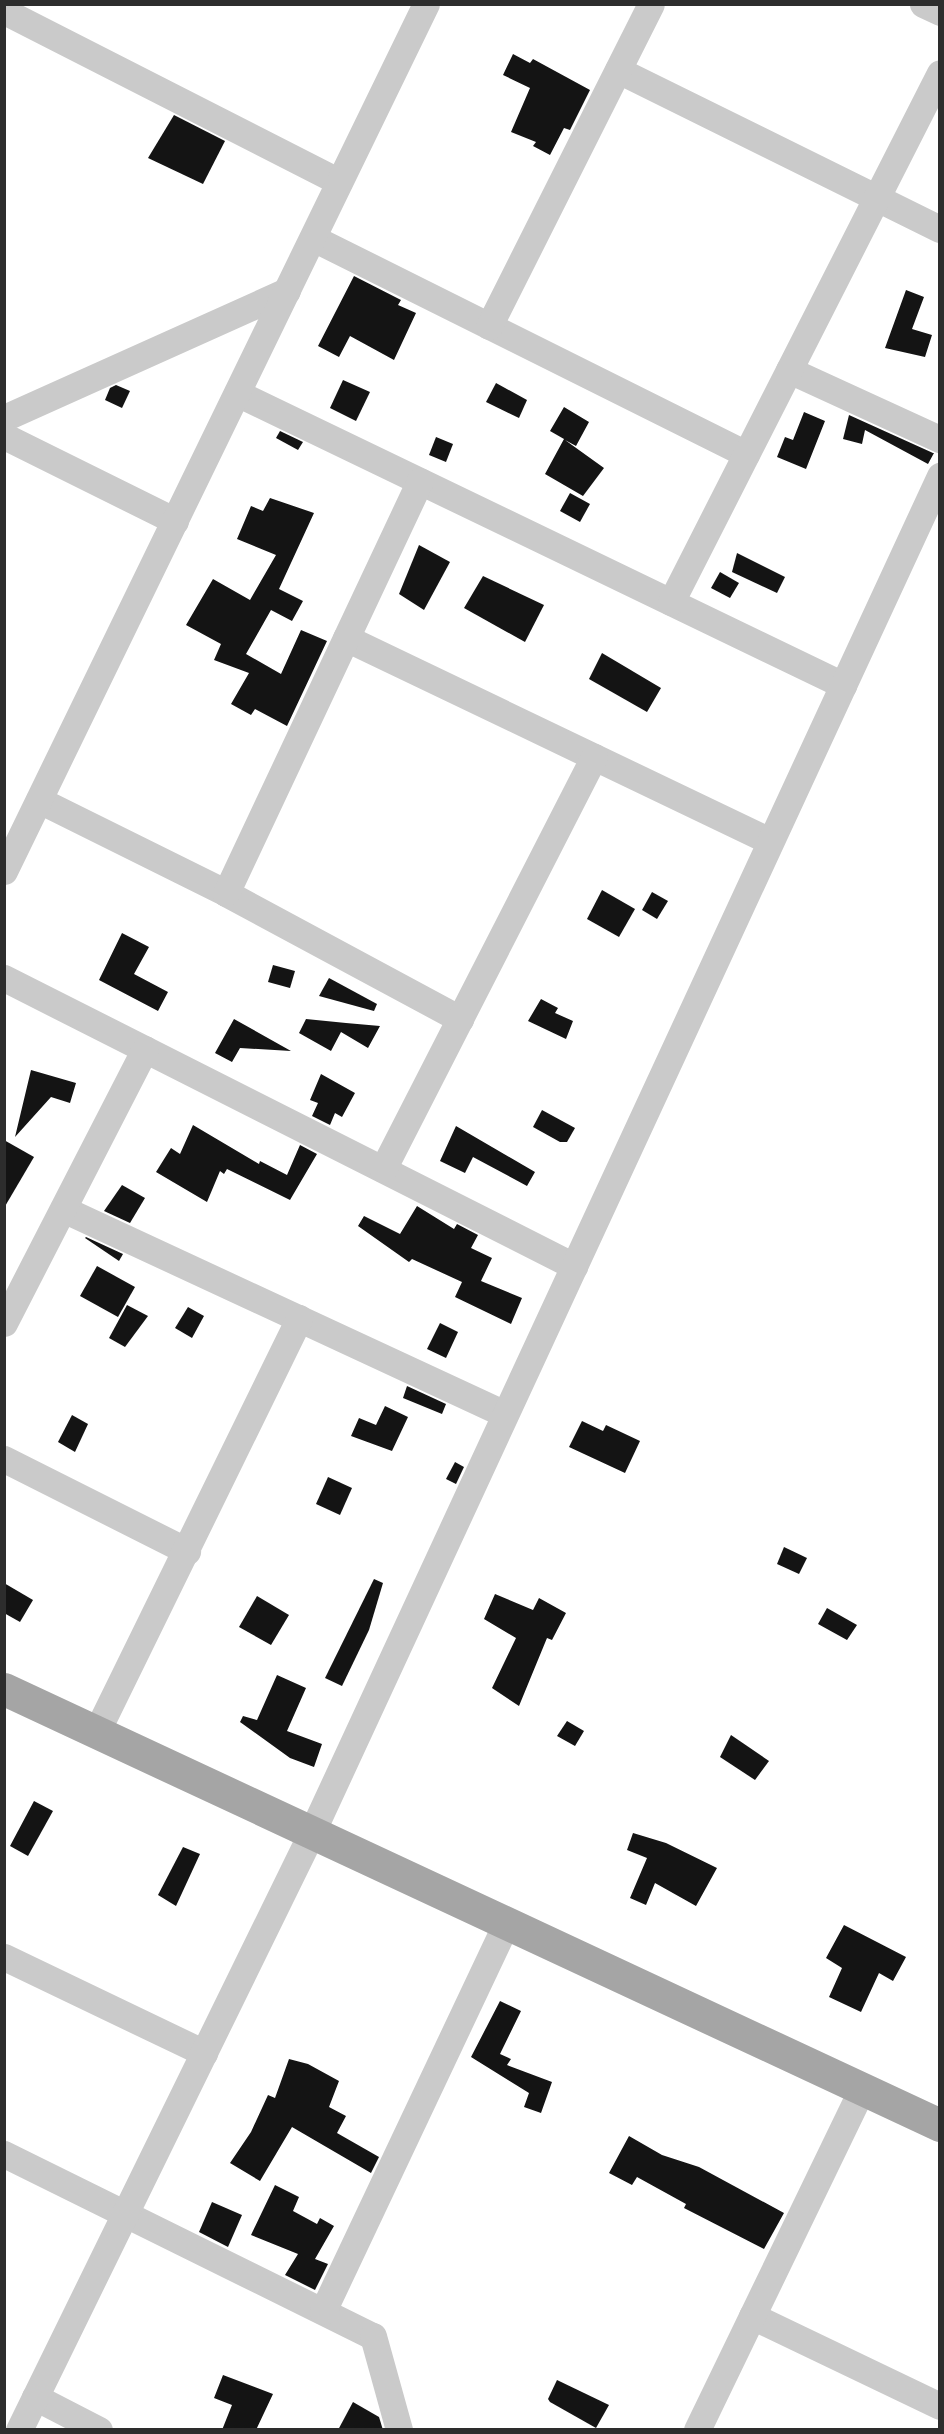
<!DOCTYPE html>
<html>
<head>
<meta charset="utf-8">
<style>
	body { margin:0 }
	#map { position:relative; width:944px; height:2434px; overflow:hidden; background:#fff; font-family:Rubik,sans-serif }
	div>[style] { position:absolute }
	.building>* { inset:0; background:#141414 }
	.minor>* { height:27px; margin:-13.5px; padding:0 13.5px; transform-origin:13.5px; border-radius:13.5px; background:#cacaca }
	.major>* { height:33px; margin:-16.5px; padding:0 16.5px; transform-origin:16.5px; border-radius:16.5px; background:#a5a5a5 }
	span { translate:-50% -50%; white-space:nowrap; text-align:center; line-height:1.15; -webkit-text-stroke:6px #fff; paint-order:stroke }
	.frame { position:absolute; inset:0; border:6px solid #2d2d2d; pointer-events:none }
</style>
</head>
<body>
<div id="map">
	<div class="building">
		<div style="clip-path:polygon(513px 54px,530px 63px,533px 59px,590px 90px,570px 130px,564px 128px,550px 155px,533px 146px,536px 142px,511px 132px,530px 88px,503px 75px)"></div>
		<div style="clip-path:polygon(174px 115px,225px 141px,203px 184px,148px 158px)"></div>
		<div style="clip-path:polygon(354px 276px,401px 300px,398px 305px,416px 313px,394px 360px,350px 336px,339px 357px,318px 346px)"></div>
		<div style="clip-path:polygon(906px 290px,924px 297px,912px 329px,932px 335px,925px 357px,885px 348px)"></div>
		<div style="clip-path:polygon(343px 380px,370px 392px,356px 421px,330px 408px)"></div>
		<div style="clip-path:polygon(496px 383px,527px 400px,519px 418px,486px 402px)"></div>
		<div style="clip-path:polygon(116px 385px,130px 391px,122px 408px,105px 400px,110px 388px)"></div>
		<div style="clip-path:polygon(564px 407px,589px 422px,576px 446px,565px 440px,604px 468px,583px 496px,545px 474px,564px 439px,550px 431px)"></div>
		<div style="clip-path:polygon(804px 412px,825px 421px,806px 469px,777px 457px,785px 437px,793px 440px)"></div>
		<div style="clip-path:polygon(849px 415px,933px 453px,934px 453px,928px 464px,865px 430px,862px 444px,843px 439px)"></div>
		<div style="clip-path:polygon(280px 431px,303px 442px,298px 450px,276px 438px)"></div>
		<div style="clip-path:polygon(436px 437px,453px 444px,446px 462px,429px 455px)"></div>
		<div style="clip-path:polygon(570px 493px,590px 504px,580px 522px,560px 511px)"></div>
		<div style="clip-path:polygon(270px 498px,314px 513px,279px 589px,303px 601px,292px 621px,271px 610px,246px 654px,281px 674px,301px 630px,327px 641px,287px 726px,255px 709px,251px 715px,231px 704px,249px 673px,214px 660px,221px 644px,186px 625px,213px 579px,250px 600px,276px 555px,237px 539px,251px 506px,263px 511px)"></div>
		<div style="clip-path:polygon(419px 545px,450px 562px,424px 610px,399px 594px)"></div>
		<div style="clip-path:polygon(737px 553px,785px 577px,777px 593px,732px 572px)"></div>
		<div style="clip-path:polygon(720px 572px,739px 583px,730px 598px,711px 588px)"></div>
		<div style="clip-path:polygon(483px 576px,544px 605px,525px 642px,464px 608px)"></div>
		<div style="clip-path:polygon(602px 653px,661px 688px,647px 712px,589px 679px)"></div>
		<div style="clip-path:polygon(602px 890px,635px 909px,619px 937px,587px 919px)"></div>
		<div style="clip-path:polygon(652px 892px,668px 901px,657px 919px,642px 910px)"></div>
		<div style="clip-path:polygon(122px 933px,149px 947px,134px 974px,168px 992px,158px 1011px,99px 980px)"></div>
		<div style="clip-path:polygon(273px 965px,295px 971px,290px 988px,268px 982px)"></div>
		<div style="clip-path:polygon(329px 978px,377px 1004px,374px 1011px,319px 996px)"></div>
		<div style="clip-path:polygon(541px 999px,558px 1008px,555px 1013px,573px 1021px,566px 1039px,528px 1021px)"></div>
		<div style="clip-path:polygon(234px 1019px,291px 1051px,240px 1048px,232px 1062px,215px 1053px)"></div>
		<div style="clip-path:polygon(306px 1019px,346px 1023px,380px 1026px,368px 1048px,341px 1032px,331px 1051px,299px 1033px)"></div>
		<div style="clip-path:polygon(31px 1070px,76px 1083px,70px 1103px,51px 1097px,15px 1137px)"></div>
		<div style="clip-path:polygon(321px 1074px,355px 1093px,342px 1117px,335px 1113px,330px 1125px,312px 1116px,318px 1103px,310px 1100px)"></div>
		<div style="clip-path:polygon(542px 1110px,575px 1128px,567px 1142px,560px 1142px,533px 1127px)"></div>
		<div style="clip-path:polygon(193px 1125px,259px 1164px,260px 1161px,287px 1175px,300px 1145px,317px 1154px,290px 1200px,227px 1169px,224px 1174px,220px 1171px,207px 1202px,156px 1172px,171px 1148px,180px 1154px)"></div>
		<div style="clip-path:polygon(456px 1126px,535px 1172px,527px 1186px,473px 1157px,465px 1173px,440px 1161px)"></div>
		<div style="clip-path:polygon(4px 1140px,34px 1157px,4px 1208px)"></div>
		<div style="clip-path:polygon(122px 1185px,145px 1198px,130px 1223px,104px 1211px)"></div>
		<div style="clip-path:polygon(417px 1206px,454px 1229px,457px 1224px,478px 1235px,471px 1248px,492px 1258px,481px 1281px,522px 1298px,511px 1324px,455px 1297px,462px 1282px,412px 1259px,409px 1262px,358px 1226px,364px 1216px,400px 1234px)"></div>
		<div style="clip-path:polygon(86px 1237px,123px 1254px,119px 1261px,85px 1238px)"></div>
		<div style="clip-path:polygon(97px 1266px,135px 1287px,118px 1317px,80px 1296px)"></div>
		<div style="clip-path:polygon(127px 1305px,148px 1316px,125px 1347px,109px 1338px)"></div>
		<div style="clip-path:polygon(188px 1307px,204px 1316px,192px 1338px,175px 1328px)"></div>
		<div style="clip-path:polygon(440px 1323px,458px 1332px,446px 1358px,427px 1349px)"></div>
		<div style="clip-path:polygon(407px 1386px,446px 1404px,442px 1414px,403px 1398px)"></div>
		<div style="clip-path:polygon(385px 1406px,408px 1417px,392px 1451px,351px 1436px,359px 1418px,376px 1425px)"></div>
		<div style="clip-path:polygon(72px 1415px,88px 1424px,75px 1452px,58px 1442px)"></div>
		<div style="clip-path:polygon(582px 1421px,603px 1431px,606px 1425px,640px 1441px,625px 1473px,569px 1447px)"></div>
		<div style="clip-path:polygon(455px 1462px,464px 1467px,456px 1484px,446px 1479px)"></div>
		<div style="clip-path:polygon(328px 1477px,352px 1488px,340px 1515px,316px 1504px)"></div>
		<div style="clip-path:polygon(784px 1547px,807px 1558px,799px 1574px,777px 1564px)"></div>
		<div style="clip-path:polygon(374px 1579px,383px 1583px,369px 1630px,342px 1686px,325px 1678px)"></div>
		<div style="clip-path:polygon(4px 1583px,33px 1600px,20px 1622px,4px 1613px)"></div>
		<div style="clip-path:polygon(495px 1594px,533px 1610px,539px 1598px,566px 1613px,552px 1640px,547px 1638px,519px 1706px,492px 1688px,516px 1638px,484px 1619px)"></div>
		<div style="clip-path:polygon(257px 1596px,289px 1615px,271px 1645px,239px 1627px)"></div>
		<div style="clip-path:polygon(827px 1608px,857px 1625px,847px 1640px,818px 1624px)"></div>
		<div style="clip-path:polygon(277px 1675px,306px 1688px,287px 1731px,322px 1744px,314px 1767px,290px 1758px,240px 1722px,243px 1716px,257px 1720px)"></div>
		<div style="clip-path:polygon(567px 1721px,584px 1731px,575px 1746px,557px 1736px)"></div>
		<div style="clip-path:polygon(731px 1735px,769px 1761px,755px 1780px,720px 1757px)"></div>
		<div style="clip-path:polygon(34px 1801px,53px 1811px,28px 1856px,10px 1846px)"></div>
		<div style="clip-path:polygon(633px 1833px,666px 1843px,717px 1868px,696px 1906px,655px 1883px,646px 1905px,630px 1898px,647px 1858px,627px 1850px)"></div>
		<div style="clip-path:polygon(183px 1847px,200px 1854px,176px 1906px,158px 1895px)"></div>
		<div style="clip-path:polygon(844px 1925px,906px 1957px,893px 1981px,879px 1973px,861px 2012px,829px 1997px,842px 1968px,826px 1958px)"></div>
		<div style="clip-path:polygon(500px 2001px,521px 2011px,500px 2054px,511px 2059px,507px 2065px,552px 2082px,541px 2113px,524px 2107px,529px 2093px,471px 2057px)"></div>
		<div style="clip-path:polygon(289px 2059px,308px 2064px,339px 2081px,329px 2107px,346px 2116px,337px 2133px,379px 2157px,371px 2173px,292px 2127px,260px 2181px,230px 2163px,251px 2132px,268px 2095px,275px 2098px)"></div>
		<div style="clip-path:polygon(629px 2136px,662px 2155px,699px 2167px,784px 2213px,764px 2249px,684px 2208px,686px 2204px,637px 2177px,632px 2185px,609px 2173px)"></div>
		<div style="clip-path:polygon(275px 2185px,299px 2197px,293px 2211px,317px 2224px,320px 2218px,334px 2226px,315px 2259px,328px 2264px,315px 2290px,285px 2275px,298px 2254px,251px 2235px)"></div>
		<div style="clip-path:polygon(212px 2202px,242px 2215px,228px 2247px,199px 2232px)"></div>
		<div style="clip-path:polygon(223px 2375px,273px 2394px,256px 2430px,222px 2430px,232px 2405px,214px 2398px)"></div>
		<div style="clip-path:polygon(557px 2380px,609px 2405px,596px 2428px,550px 2402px,548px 2399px)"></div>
		<div style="clip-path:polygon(353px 2402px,379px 2417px,383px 2430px,338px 2430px)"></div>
	</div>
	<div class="minor">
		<div style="left:923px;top:4px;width:19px;rotate:25deg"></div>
		<div style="left:4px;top:11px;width:376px;rotate:27deg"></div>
		<div style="left:618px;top:70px;width:359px;rotate:26.3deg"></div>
		<div style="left:313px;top:238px;width:484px;rotate:26.5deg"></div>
		<div style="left:489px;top:326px;width:360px;rotate:-63.3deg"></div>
		<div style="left:789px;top:370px;width:166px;rotate:24.6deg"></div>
		<div style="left:237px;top:393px;width:673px;rotate:25.73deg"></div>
		<div style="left:4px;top:418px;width:310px;rotate:-24.2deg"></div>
		<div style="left:4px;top:436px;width:191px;rotate:26.4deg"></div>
		<div style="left:671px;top:602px;width:593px;rotate:-63.05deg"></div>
		<div style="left:346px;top:638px;width:470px;rotate:25.6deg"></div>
		<div style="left:39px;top:800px;width:209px;rotate:26.4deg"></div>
		<div style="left:226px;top:893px;width:266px;rotate:28.3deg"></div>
		<div style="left:4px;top:871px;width:964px;rotate:-64.05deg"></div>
		<div style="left:226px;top:893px;width:455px;rotate:-64.8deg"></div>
		<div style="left:4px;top:978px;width:639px;rotate:26.81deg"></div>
		<div style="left:383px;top:1169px;width:463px;rotate:-62.9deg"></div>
		<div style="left:63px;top:1209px;width:487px;rotate:24.9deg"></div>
		<div style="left:4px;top:1323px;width:308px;rotate:-62.8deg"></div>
		<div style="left:4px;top:1459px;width:205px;rotate:26.7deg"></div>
		<div style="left:96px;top:1733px;width:462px;rotate:-63.9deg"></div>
		<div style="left:4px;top:1957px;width:222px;rotate:25.6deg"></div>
		<div style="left:4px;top:2154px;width:411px;rotate:26.3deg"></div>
		<div style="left:373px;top:2336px;width:98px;rotate:74.5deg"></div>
		<div style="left:323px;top:2311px;width:428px;rotate:-64.7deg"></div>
		<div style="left:752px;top:2316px;width:208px;rotate:25.6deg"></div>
		<div style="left:35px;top:2397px;width:72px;rotate:27.3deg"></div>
		<div style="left:19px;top:2430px;width:664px;rotate:-63.9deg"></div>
		<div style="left:311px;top:1834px;width:1497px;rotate:-65.15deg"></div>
		<div style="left:697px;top:2430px;width:379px;rotate:-64.2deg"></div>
	</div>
	<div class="major">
		<div style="left:4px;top:1689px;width:1033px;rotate:24.98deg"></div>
	</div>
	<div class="frame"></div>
</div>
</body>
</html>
